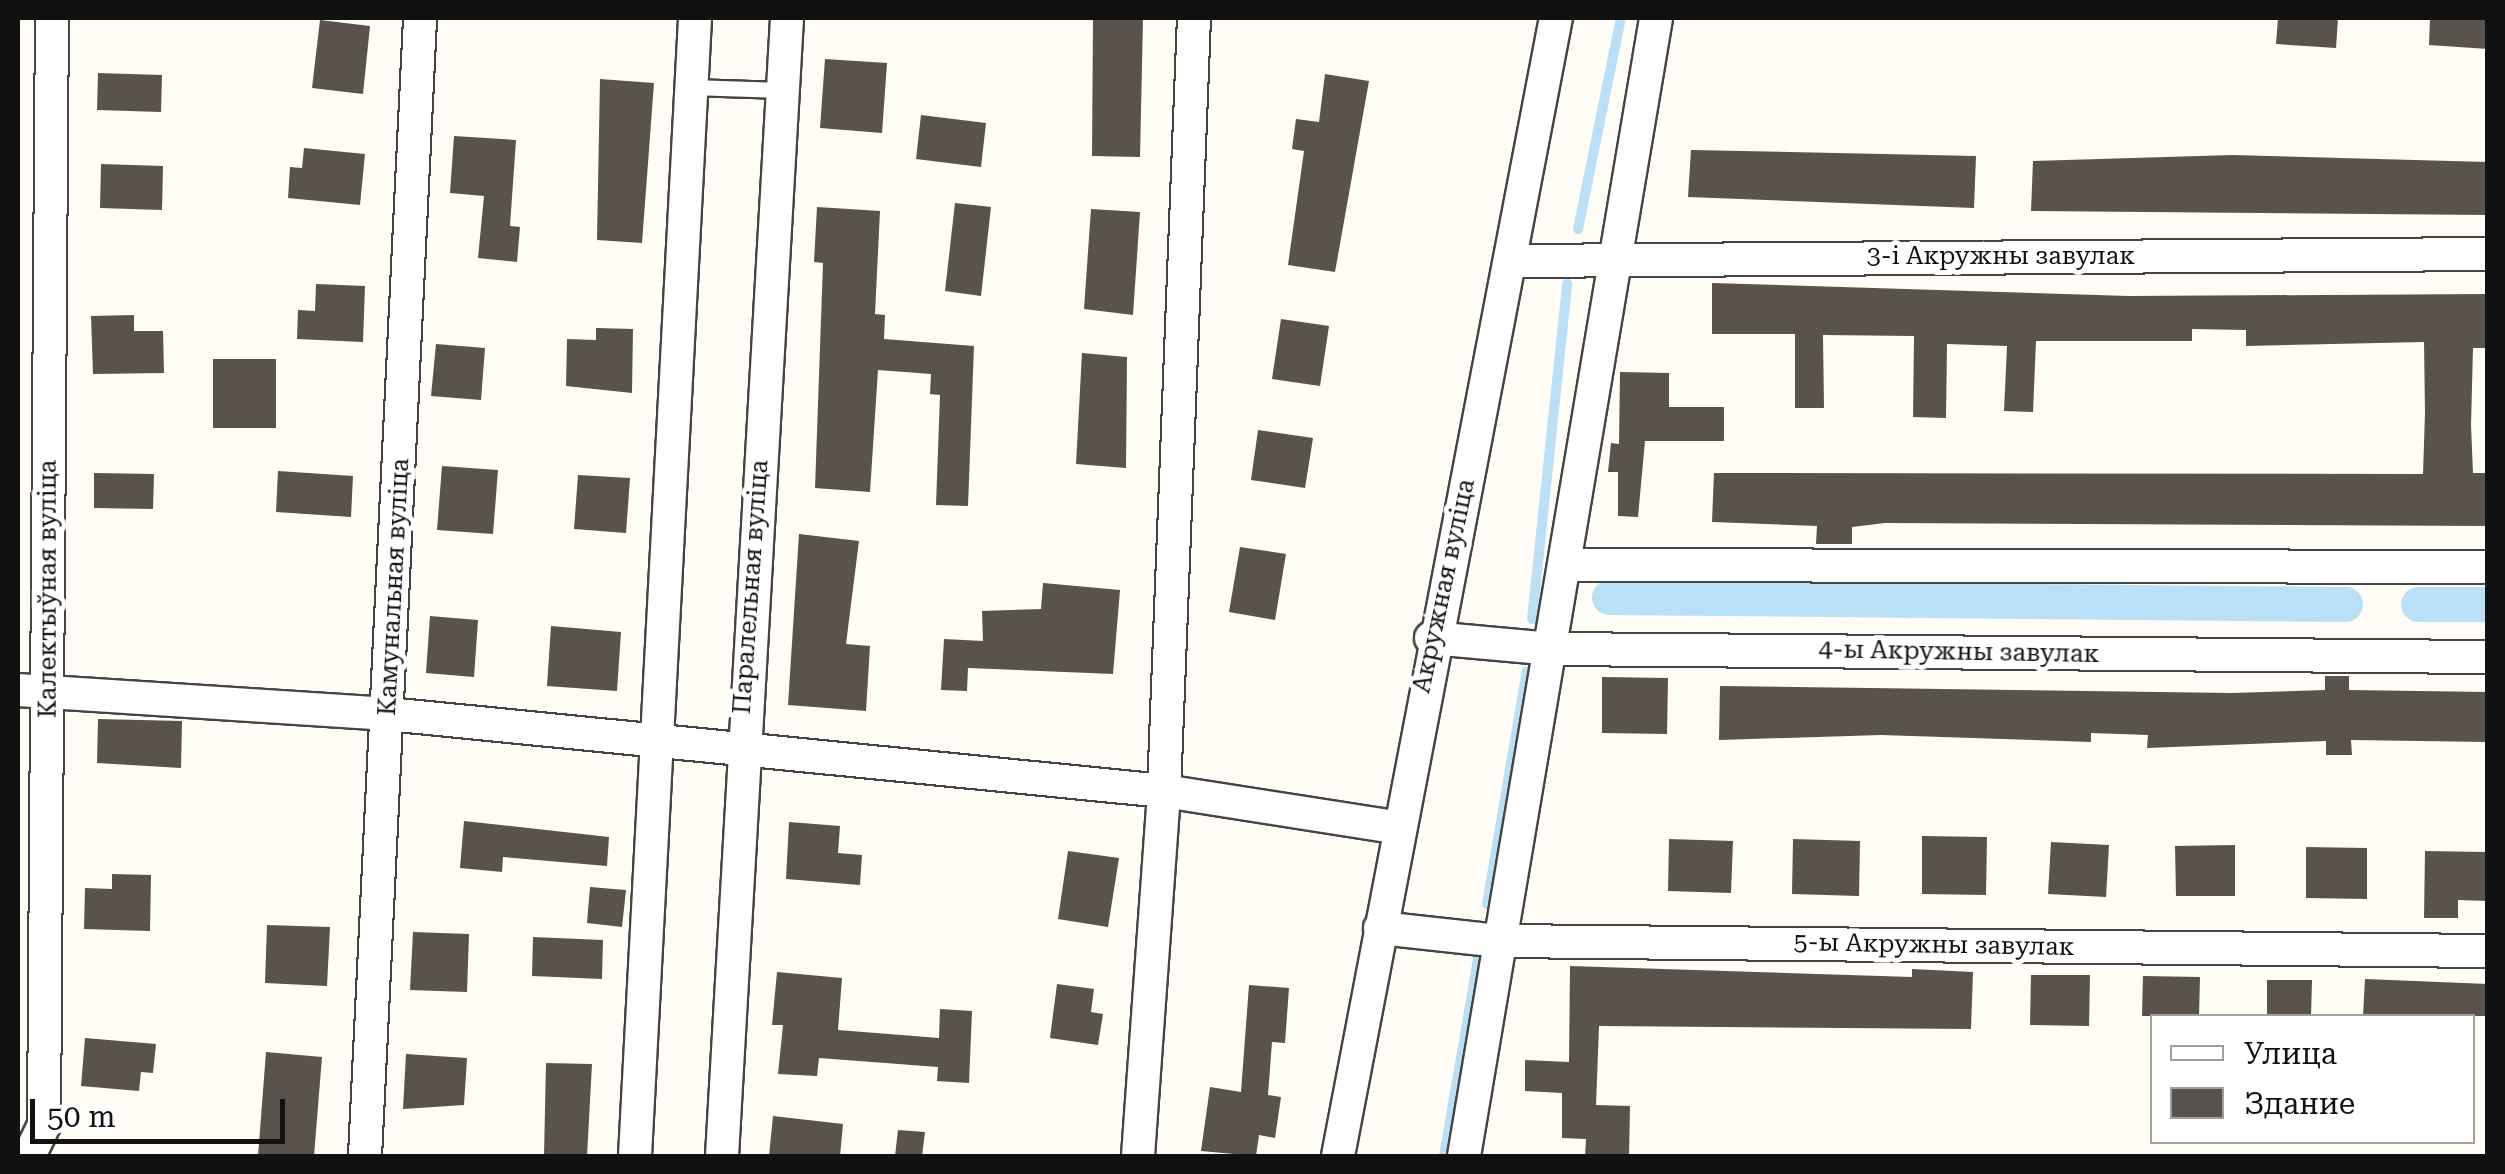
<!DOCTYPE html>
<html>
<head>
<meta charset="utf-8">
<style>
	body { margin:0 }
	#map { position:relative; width:2505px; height:1174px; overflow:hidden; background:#fffdf5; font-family:"Roboto Serif",serif }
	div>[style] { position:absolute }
	.stream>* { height:10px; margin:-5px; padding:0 5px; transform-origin:5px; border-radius:5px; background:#b9e0f7 }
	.canal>* { height:35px; margin:-17.5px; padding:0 17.5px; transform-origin:17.5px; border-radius:17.5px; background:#b9e0f7 }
	.building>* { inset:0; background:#5a524d }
	.roads { filter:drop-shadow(2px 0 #444) drop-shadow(-2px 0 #444) drop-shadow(0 2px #444) drop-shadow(0 -2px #444) }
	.lane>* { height:15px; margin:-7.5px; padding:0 7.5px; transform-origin:7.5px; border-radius:7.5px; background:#fff }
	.street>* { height:32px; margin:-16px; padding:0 16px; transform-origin:16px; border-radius:16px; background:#fff }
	span { translate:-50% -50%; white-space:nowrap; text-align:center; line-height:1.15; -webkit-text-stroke:10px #fff; paint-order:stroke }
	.street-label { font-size:25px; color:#111 }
	.frame { position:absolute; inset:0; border:20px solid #111; pointer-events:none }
	.legend { position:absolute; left:2150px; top:1014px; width:325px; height:130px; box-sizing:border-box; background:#fff; border:2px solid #a0a0a0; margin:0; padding:12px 18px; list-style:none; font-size:30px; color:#111 }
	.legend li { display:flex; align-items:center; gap:20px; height:50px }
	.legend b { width:50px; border:2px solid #a0a0a0 }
	.scale { position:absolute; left:30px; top:1099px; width:255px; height:45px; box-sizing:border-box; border:5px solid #111; border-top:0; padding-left:12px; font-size:30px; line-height:35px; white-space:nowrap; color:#111; -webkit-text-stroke:8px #fff; paint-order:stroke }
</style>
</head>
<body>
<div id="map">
	<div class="stream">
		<div style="left:1578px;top:229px;width:215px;rotate:-78.5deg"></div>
		<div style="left:1532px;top:619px;width:337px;rotate:-84deg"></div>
		<div style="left:1487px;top:904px;width:236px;rotate:-80.3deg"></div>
		<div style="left:1444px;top:1156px;width:200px;rotate:-80.2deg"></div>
	</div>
	<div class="canal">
		<div style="left:1609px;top:597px;width:736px;rotate:0.54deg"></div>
		<div style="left:2418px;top:604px;width:70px"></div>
	</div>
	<div class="building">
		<div style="clip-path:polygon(1093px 18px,1143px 18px,1140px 157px,1092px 156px)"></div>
		<div style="clip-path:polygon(2278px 18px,2338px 18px,2336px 48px,2276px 44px)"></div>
		<div style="clip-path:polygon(2430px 18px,2488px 18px,2488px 49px,2429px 45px)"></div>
		<div style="clip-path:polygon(320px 20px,370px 26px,363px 94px,312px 88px)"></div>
		<div style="clip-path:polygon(825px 59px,887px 63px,882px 133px,820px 128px)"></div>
		<div style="clip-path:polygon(98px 73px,162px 75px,161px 112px,97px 110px)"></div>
		<div style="clip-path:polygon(1325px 74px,1369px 81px,1335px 272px,1288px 265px,1304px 151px,1292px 149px,1296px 119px,1319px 122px)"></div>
		<div style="clip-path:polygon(600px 79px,654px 83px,642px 243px,597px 240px)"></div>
		<div style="clip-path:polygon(921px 115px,986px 123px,981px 167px,916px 159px)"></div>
		<div style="clip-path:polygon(454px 136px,516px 140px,510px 226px,520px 227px,517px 262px,478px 258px,484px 196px,450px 193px)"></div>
		<div style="clip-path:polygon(304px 148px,365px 154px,360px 205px,288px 198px,290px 167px,302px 168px)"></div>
		<div style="clip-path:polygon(1691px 150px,1976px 156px,1974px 208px,1688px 197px)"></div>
		<div style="clip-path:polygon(2232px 155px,2488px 162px,2488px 215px,2031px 211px,2033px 161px)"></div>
		<div style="clip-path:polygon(101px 164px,163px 166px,162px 210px,100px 208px)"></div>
		<div style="clip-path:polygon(955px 203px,991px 207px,981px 296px,945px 291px)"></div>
		<div style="clip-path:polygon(817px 207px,880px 211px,875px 314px,885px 315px,884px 339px,974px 346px,968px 506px,936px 505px,940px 395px,930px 394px,931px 374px,878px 370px,870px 492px,815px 488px,823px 263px,814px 262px)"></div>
		<div style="clip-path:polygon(1091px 209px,1140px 212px,1133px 315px,1084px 309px)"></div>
		<div style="clip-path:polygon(1712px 283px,2129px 296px,2488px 294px,2488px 348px,2473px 348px,2471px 425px,2473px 473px,2488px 473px,2488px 526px,1885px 523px,1852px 527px,1852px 544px,1816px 544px,1817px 526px,1712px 522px,1714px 473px,2423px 474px,2425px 413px,2424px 342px,2246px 346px,2246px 330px,2192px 329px,2192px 341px,2036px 341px,2033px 412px,2004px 411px,2007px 346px,1947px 344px,1946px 418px,1913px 417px,1914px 336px,1823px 335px,1824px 408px,1795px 408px,1795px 334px,1712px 334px)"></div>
		<div style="clip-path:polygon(316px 284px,365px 286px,363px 342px,297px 339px,298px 310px,315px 311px)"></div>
		<div style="clip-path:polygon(134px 315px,134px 331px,163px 331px,164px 373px,93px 374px,91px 316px)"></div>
		<div style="clip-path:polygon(1281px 319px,1329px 326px,1320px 386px,1272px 379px)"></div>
		<div style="clip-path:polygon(596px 328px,633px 329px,632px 393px,566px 386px,567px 339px,596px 340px)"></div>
		<div style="clip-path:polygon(436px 344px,485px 348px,481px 400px,431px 396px)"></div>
		<div style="clip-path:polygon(1082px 353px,1127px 357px,1126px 468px,1076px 464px)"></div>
		<div style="clip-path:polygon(213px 359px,276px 359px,276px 428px,213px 428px)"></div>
		<div style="clip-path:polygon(1620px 372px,1669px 373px,1669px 407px,1724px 407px,1724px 441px,1645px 441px,1638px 517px,1618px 516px,1618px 472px,1608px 472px,1611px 443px,1619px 444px)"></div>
		<div style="clip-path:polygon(1258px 430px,1313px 438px,1305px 488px,1251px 480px)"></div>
		<div style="clip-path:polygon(442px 466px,498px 470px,493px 534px,437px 530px)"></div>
		<div style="clip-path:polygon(278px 471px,353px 476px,351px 517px,276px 512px)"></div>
		<div style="clip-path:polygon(94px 473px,154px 474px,153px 509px,94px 508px)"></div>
		<div style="clip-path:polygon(578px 475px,630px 478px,626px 533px,574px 529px)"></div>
		<div style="clip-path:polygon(799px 534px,859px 541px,846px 644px,870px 646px,866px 711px,788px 705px)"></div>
		<div style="clip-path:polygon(1240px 547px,1286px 554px,1275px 620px,1229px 612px)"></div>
		<div style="clip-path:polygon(1043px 583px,1120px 590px,1113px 674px,968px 668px,967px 691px,941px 690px,944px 639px,983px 641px,982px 611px,1041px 609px)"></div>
		<div style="clip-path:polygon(430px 616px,478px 620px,474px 677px,426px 673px)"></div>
		<div style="clip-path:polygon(551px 626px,621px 632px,617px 691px,547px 686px)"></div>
		<div style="clip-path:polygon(2325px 676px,2349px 676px,2349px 690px,2488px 692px,2488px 742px,2351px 740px,2352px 755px,2326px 755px,2326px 741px,2147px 748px,2148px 735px,2091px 733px,2091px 742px,1881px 735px,1719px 740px,1720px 686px,2232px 693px,2325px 690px)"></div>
		<div style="clip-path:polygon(1602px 677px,1668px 678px,1667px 734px,1602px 733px)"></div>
		<div style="clip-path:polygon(98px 719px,182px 721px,181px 768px,97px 763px)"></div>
		<div style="clip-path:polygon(464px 821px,609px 837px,607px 866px,503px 857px,502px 872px,460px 868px)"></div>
		<div style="clip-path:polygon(789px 822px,840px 826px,838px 853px,862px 855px,860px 885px,786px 879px)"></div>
		<div style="clip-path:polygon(1922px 836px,1987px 837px,1986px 895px,1922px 894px)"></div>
		<div style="clip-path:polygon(1669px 839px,1733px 841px,1731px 893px,1668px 891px)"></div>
		<div style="clip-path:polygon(1793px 839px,1860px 841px,1859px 896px,1792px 894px)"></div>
		<div style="clip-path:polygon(2051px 842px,2109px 845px,2106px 897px,2048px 894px)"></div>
		<div style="clip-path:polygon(2235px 845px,2235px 896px,2176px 896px,2175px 846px)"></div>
		<div style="clip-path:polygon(2306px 847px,2367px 848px,2367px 899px,2306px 898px)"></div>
		<div style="clip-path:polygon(1068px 851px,1119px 858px,1108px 927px,1058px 919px)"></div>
		<div style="clip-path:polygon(2425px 851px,2488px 852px,2488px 901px,2458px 900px,2458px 918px,2424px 918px)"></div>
		<div style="clip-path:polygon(112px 874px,151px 875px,150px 931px,84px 929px,85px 888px,112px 889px)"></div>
		<div style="clip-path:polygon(590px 887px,626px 890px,622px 927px,587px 923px)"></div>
		<div style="clip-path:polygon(267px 925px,330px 927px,327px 986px,265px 983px)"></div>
		<div style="clip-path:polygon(413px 932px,469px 934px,467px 992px,410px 990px)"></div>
		<div style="clip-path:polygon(533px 937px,603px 940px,602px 979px,532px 976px)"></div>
		<div style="clip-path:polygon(1570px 966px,1912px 977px,1912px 969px,1973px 972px,1971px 1029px,1599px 1026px,1596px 1105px,1630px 1106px,1629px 1156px,1585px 1156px,1586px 1139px,1562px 1138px,1562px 1093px,1525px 1091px,1525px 1060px,1569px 1062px)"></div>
		<div style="clip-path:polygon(777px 972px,842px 978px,838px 1030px,939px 1038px,940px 1009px,972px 1011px,969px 1083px,937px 1081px,938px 1067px,819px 1058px,817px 1076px,778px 1074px,783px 1025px,772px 1025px)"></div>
		<div style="clip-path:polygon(2031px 975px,2090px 975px,2089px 1026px,2030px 1025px)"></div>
		<div style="clip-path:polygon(2143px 976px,2200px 977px,2199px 1016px,2142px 1016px)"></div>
		<div style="clip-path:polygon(2365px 979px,2488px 984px,2488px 1016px,2363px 1016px)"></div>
		<div style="clip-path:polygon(2267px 980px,2312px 980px,2311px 1016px,2267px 1016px)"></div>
		<div style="clip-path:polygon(1057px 984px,1094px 989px,1091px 1012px,1103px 1014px,1098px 1045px,1050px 1038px)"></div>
		<div style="clip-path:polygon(1249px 985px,1289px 988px,1285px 1043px,1272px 1042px,1268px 1095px,1281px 1097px,1275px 1138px,1259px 1135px,1256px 1156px,1201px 1151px,1210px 1087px,1241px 1092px)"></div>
		<div style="clip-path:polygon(85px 1038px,156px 1044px,153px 1073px,141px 1072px,139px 1091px,81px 1086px)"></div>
		<div style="clip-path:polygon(266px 1052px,322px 1057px,314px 1156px,258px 1156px)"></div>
		<div style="clip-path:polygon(406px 1054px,467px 1058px,464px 1105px,403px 1109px)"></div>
		<div style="clip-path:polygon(546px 1063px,592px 1064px,587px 1156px,544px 1156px)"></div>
		<div style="clip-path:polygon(773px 1116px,843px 1124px,840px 1156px,769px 1156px)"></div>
		<div style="clip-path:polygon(898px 1130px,925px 1132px,922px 1156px,895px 1156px)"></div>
	</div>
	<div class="roads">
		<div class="lane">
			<div style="left:691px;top:87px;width:91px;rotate:1.9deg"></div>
		</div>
		<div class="street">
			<div style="left:1515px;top:261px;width:973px;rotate:-0.41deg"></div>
			<div style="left:1569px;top:565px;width:919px;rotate:0.12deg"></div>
			<div style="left:1431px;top:638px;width:121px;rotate:5.2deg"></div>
			<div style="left:1552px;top:649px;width:936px;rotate:0.49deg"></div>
			<div style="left:18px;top:690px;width:371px;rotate:3.7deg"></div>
			<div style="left:388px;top:714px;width:780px;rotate:5.67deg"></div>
			<div style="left:1164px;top:791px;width:234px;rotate:8.9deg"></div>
			<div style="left:1380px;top:928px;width:121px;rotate:6.2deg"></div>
			<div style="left:1500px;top:941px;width:988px;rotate:0.58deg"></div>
			<div style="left:29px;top:1156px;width:34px;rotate:-64deg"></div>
			<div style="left:44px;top:1125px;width:1107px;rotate:-89.59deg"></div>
			<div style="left:365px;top:1156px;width:1139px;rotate:-87.23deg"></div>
			<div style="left:635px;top:1156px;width:1140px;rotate:-86.98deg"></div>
			<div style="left:722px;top:1156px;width:1140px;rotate:-86.73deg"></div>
			<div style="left:1138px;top:1156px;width:366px;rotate:-85.9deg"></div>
			<div style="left:1164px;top:791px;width:774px;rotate:-87.78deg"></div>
			<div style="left:1338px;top:1156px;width:1159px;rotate:-79.16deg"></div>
			<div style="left:1464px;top:1156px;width:1154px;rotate:-80.42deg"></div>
		</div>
	</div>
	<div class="street-label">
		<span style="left:2001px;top:256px">3-і Акружны завулак</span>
		<span style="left:1444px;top:586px;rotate:-78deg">Акружная вуліца</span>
		<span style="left:394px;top:587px;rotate:-87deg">Камунальная вуліца</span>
		<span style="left:751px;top:587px;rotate:-86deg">Паралельная вуліца</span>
		<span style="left:48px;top:589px;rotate:-90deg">Калектыўная вуліца</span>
		<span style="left:1959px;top:652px;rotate:1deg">4-ы Акружны завулак</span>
		<span style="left:1934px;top:945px;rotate:1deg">5-ы Акружны завулак</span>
	</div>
	<div class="frame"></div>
	<ul class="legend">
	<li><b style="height:12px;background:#fff"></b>Улица</li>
	<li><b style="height:28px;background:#5a524d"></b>Здание</li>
	</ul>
	<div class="scale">50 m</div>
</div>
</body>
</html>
